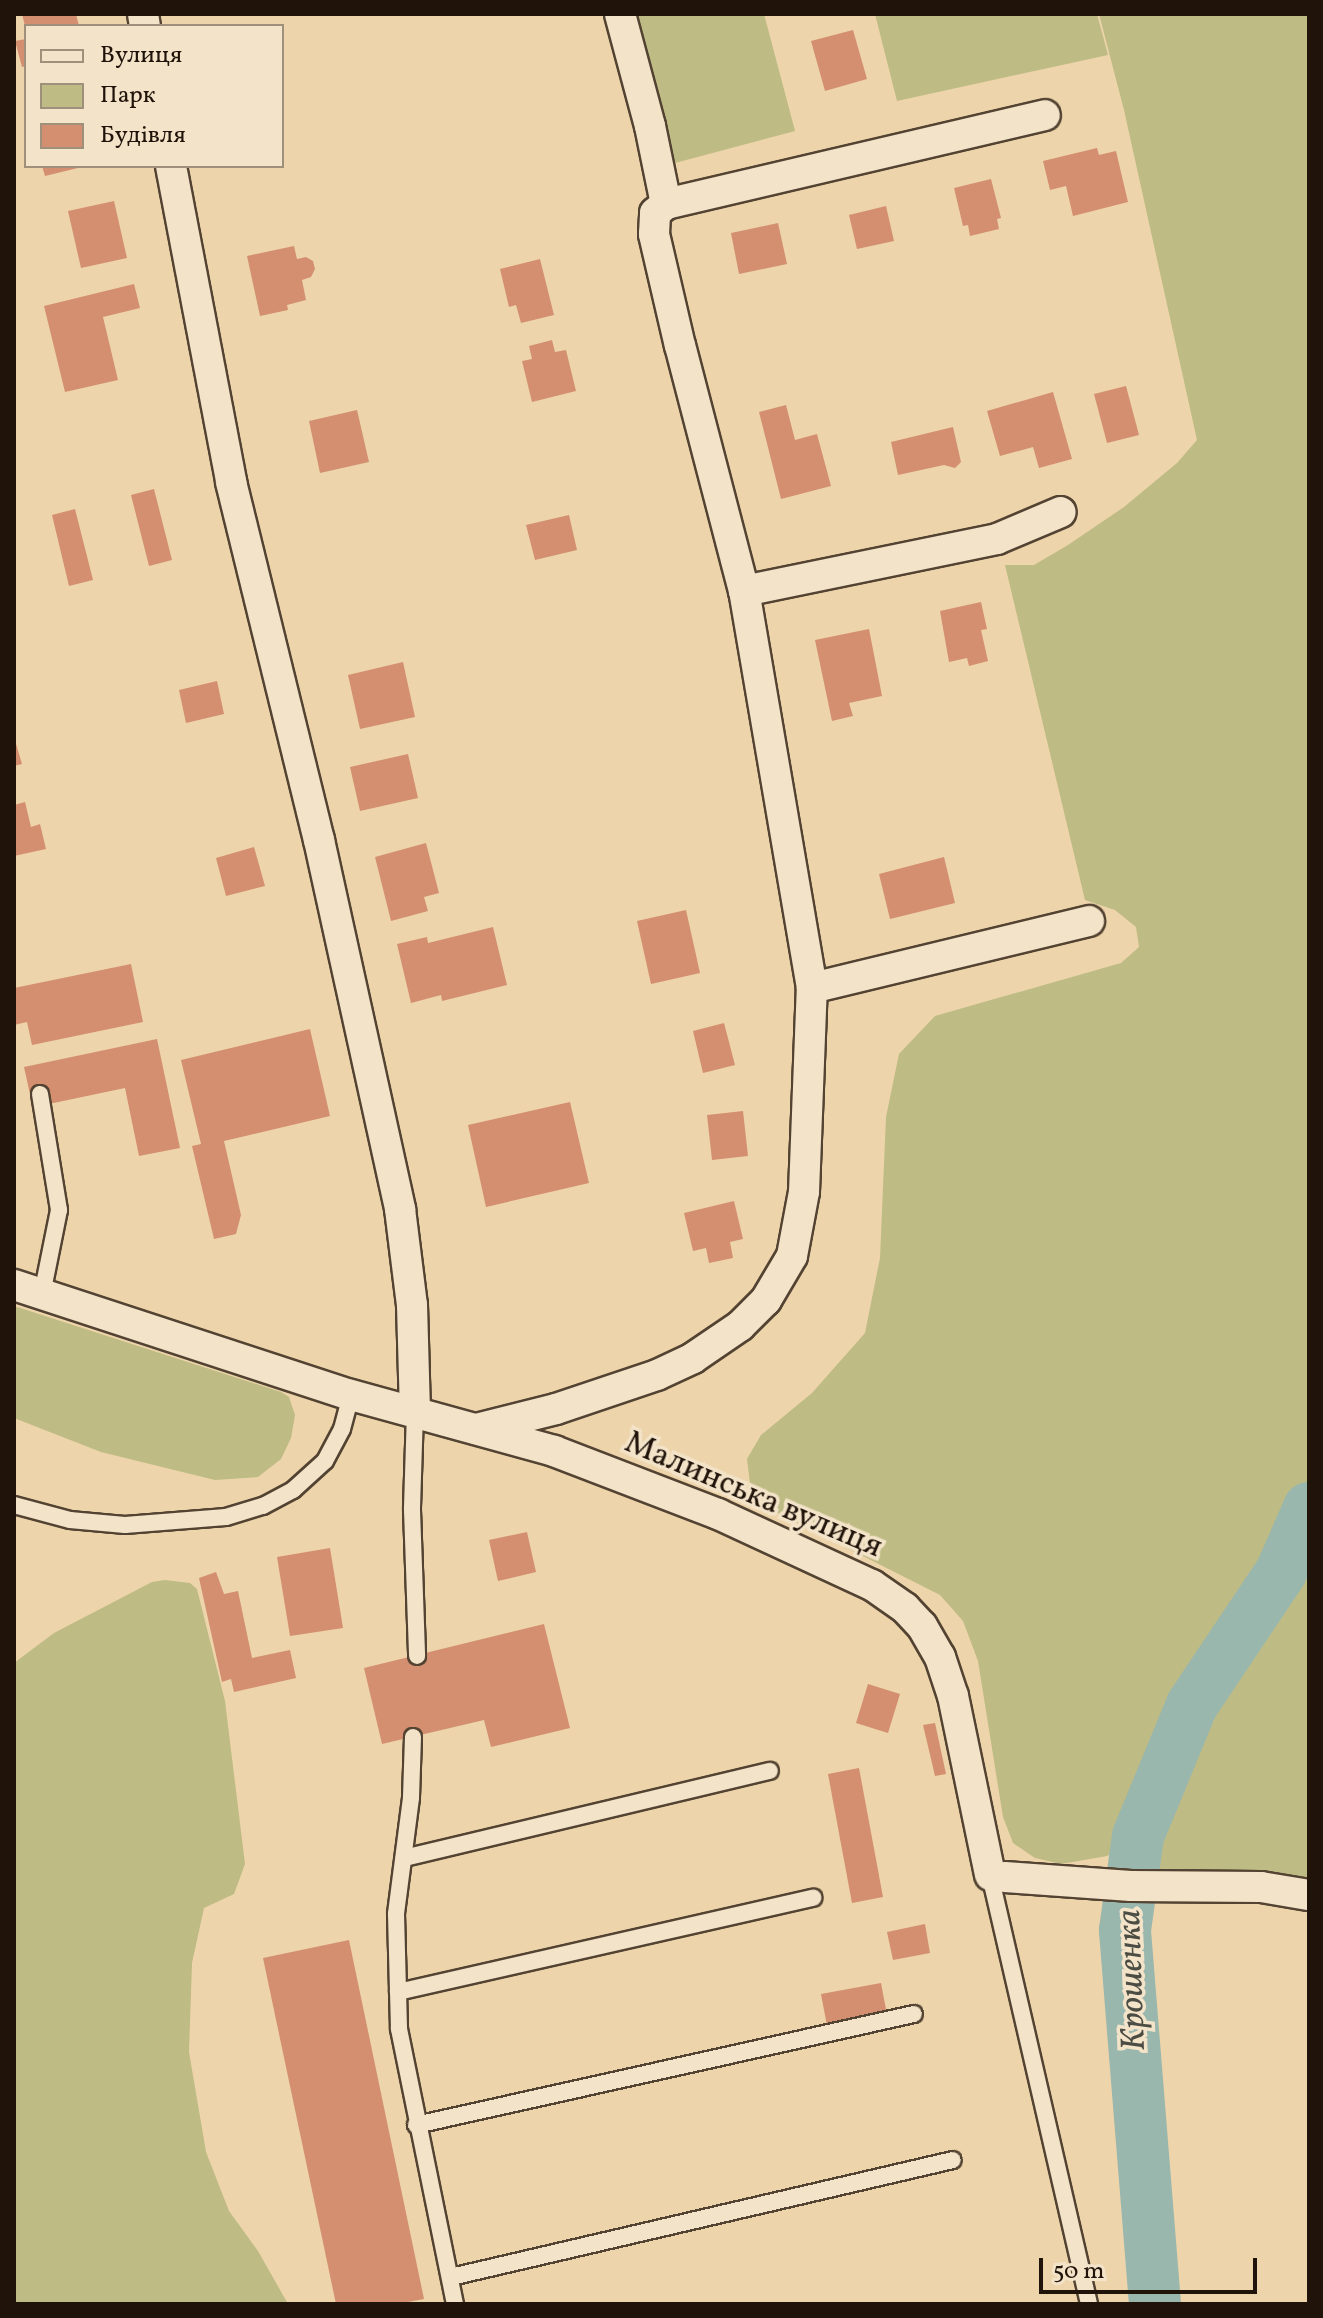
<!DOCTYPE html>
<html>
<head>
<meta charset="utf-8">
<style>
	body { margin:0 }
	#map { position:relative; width:1323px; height:2318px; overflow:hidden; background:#edd4aa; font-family:Vollkorn,serif }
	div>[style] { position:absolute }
	.green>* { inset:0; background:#bebb84 }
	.river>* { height:52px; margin:-26px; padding:0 26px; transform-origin:26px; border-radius:26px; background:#9ab7ae }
	.building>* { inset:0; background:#d38f70 }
	.roads { filter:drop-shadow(2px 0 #534332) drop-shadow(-2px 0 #534332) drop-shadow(0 2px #534332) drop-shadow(0 -2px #534332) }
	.service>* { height:16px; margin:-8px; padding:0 8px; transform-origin:8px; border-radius:8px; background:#f3e3c8 }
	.minor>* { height:30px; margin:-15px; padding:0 15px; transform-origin:15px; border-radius:15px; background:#f3e3c8 }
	span { translate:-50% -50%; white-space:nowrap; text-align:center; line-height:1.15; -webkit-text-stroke:7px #f3e3c8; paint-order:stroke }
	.street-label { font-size:32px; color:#20130a }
	.water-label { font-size:34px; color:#4b4c43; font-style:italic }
	.frame { position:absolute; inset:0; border:16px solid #20130a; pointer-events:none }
	.legend { position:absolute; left:24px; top:24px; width:260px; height:144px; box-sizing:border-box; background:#f3e3c8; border:2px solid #9f907c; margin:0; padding:10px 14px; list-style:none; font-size:24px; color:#20130a }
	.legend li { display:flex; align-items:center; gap:16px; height:40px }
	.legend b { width:40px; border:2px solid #9f907c }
	.scale { position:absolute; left:1039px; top:2258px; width:218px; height:36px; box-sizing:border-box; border:4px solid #20130a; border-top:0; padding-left:10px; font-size:24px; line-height:28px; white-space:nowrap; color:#20130a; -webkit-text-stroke:6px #f3e3c8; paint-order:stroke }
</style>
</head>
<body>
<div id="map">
	<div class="green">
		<div style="clip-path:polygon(637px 14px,764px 14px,795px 131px,675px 163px)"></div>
		<div style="clip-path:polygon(875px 14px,1097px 14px,1108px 55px,897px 101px)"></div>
		<div style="clip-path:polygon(1099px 14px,1309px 14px,1309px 1895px,1131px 1886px,1138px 1836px,1107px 1856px,1061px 1864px,1035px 1858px,1013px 1843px,1003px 1817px,978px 1661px,963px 1621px,940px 1595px,764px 1506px,750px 1483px,747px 1459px,761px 1435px,812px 1393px,865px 1333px,880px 1258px,886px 1117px,899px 1054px,935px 1016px,1121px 963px,1139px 947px,1136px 927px,1115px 910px,1085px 900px,1005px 565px,1034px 565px,1068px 545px,1124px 507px,1177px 463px,1197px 440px,1124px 110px)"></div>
		<div style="clip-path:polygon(14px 1306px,281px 1392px,289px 1397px,295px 1415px,291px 1438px,281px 1459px,258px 1477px,215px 1480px,101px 1452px,14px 1418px)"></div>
		<div style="clip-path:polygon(165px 1580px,190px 1583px,197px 1589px,225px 1701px,245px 1864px,234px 1894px,204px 1908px,192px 1963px,189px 2052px,206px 2152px,229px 2211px,258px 2251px,288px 2304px,14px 2304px,14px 1663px,54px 1633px,152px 1582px)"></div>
	</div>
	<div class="river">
		<div style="left:1155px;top:2304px;width:375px;rotate:-94.6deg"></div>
		<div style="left:1125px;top:1930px;width:95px;rotate:-82.1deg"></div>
		<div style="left:1138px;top:1836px;width:142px;rotate:-67.6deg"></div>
		<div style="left:1192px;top:1705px;width:160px;rotate:-56.2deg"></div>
		<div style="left:1281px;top:1572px;width:70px;rotate:-66.4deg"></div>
	</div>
	<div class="building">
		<div style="clip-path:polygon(22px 14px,76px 14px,79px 26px,25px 26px)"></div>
		<div style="clip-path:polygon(853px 30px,867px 79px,825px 91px,811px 41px)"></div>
		<div style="clip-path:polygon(26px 39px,26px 66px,22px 67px,15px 41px)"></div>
		<div style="clip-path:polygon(1097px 148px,1099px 155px,1116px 151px,1128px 202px,1073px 216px,1066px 186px,1050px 190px,1043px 161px)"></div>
		<div style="clip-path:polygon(42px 166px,82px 166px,82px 167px,45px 176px)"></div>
		<div style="clip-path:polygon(991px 179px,1001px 218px,997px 219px,999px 229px,970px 236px,968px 225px,963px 226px,954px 188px)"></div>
		<div style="clip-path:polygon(114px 201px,127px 258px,81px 268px,68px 211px)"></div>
		<div style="clip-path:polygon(886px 206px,894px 241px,857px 249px,849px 215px)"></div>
		<div style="clip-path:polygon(778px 223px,787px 264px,739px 274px,731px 233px)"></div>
		<div style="clip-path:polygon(294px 246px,297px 259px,306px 257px,313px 261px,315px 269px,311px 277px,302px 280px,306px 300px,287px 305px,288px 310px,260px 316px,247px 256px)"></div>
		<div style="clip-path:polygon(540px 259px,554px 315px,521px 323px,516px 305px,509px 307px,500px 269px)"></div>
		<div style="clip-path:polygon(134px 284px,140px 308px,103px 317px,118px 380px,65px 392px,44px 306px)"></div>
		<div style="clip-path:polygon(552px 340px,555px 352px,566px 350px,576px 391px,532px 402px,522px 361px,532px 359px,529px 346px)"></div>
		<div style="clip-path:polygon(1126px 386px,1139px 435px,1107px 443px,1094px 394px)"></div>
		<div style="clip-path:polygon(1053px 392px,1072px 459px,1039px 468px,1033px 447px,1000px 456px,987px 411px)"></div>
		<div style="clip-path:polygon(786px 405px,795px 440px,817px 434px,831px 486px,781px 499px,759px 412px)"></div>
		<div style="clip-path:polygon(357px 410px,369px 462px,320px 473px,309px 421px)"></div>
		<div style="clip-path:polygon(953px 427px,961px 462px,955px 468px,944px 465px,898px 475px,891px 442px)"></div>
		<div style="clip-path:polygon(154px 489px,172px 560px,149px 566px,131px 495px)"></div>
		<div style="clip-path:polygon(75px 509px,93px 580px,69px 586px,52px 515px)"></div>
		<div style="clip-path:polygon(569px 515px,577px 550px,535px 560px,526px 525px)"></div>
		<div style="clip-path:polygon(981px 602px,987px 629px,981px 630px,988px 661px,969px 666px,967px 658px,949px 662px,940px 611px)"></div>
		<div style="clip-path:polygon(869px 629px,882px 696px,849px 703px,853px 716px,832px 721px,815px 640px)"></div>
		<div style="clip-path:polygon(403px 662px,415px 717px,360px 729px,348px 675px)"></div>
		<div style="clip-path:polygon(217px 681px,224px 714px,186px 723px,179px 690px)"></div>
		<div style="clip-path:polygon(14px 737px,22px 764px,14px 766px)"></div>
		<div style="clip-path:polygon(408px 754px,418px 798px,360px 811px,350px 767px)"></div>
		<div style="clip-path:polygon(25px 802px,31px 827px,40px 824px,46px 849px,14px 856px,14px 805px)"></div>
		<div style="clip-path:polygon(426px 843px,439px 893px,424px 897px,428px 911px,391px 921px,375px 857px)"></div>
		<div style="clip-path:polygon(254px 847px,265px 886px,226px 896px,216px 858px)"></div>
		<div style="clip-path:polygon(944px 857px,955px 903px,890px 919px,879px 874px)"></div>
		<div style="clip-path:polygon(686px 910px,700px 973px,651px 984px,637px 921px)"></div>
		<div style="clip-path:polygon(493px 927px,507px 985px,442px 1001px,441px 995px,411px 1003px,397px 944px,427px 937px,428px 943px)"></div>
		<div style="clip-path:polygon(131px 964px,143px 1022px,32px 1045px,27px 1022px,14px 1025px,14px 988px)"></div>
		<div style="clip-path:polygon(724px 1023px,735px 1065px,703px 1073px,693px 1031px)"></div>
		<div style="clip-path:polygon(310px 1029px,330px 1116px,224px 1141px,241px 1215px,236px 1234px,214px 1239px,192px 1146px,201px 1144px,181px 1060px)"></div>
		<div style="clip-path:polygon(157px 1039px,180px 1148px,139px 1156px,125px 1088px,44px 1105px,31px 1099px,24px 1067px)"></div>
		<div style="clip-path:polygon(570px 1102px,589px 1183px,486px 1207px,468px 1125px)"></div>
		<div style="clip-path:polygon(743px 1111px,748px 1156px,712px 1160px,707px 1115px)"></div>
		<div style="clip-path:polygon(734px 1201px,743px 1239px,730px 1242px,733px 1258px,709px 1263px,706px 1248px,693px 1251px,684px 1213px)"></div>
		<div style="clip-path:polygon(527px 1532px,536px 1572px,498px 1581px,489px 1540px)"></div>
		<div style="clip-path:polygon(330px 1548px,343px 1628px,290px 1636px,277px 1557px)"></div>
		<div style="clip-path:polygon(216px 1572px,224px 1594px,238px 1591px,252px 1658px,290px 1650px,296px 1678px,234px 1692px,231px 1679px,222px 1682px,199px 1578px)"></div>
		<div style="clip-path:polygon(544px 1624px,570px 1728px,491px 1747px,484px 1720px,382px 1744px,364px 1668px)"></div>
		<div style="clip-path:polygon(868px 1684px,900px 1694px,888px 1733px,856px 1723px)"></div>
		<div style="clip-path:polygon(935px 1723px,946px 1774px,935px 1776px,923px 1725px)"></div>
		<div style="clip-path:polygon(859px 1768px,883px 1897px,852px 1903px,828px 1774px)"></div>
		<div style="clip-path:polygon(925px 1924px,930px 1953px,893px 1960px,887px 1932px)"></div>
		<div style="clip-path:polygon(349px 1940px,424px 2299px,397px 2304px,336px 2304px,263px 1958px)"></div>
		<div style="clip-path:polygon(881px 1983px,888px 2020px,828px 2031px,821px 1994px)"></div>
	</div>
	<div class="roads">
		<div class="service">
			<div style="left:40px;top:1094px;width:118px;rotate:80.7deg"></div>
			<div style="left:59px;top:1210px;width:86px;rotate:101.4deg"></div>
			<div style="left:415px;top:1412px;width:98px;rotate:91.8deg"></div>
			<div style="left:412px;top:1510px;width:146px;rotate:88deg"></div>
			<div style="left:14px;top:1505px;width:58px;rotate:15deg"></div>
			<div style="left:70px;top:1520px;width:55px;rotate:5.2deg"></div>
			<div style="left:125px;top:1525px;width:101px;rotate:-4.5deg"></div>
			<div style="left:226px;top:1517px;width:39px;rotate:-17deg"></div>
			<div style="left:263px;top:1506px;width:34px;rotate:-28deg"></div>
			<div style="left:293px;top:1490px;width:43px;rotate:-42.2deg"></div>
			<div style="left:325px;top:1461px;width:36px;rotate:-62deg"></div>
			<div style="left:342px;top:1429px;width:35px;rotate:-75deg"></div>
			<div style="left:413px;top:1737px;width:61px;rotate:91.9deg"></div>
			<div style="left:411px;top:1798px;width:117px;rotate:97.4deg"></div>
			<div style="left:396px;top:1914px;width:115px;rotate:88.5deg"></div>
			<div style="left:399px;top:2029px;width:281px;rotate:78.5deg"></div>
			<div style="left:404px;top:1858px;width:376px;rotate:-13.4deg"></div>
			<div style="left:990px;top:1875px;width:440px;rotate:77deg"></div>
			<div style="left:398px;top:1992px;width:426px;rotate:-12.8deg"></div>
			<div style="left:416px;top:2125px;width:510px;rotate:-12.57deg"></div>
			<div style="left:451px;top:2277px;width:515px;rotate:-13.12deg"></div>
		</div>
		<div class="minor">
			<div style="left:143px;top:14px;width:12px;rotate:81deg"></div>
			<div style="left:620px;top:14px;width:116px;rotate:75deg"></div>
			<div style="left:650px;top:126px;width:80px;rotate:78.4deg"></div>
			<div style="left:171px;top:166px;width:322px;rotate:79.2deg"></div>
			<div style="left:231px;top:482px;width:369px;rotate:76.2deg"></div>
			<div style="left:319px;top:840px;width:378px;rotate:77.6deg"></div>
			<div style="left:400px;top:1209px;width:97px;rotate:82.9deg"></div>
			<div style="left:412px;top:1305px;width:107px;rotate:88.4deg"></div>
			<div style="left:744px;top:591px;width:258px;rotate:-11.6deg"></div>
			<div style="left:997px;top:539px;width:69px;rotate:-22.9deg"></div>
			<div style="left:812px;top:988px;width:285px;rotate:-13.6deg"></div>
			<div style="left:14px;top:1285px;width:354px;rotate:18.1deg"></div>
			<div style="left:351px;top:1395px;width:211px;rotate:15.4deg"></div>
			<div style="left:554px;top:1451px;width:176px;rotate:21deg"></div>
			<div style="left:718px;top:1514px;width:170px;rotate:24.8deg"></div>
			<div style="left:872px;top:1585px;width:40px;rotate:34.9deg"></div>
			<div style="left:905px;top:1608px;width:25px;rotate:47deg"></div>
			<div style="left:922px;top:1626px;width:36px;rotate:60deg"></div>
			<div style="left:940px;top:1657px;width:41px;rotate:71.6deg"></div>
			<div style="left:953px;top:1696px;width:183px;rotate:78.3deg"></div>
			<div style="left:476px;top:1429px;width:82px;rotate:-14deg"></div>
			<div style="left:556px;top:1409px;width:107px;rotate:-18.6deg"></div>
			<div style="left:657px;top:1375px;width:40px;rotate:-25deg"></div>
			<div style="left:693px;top:1358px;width:57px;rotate:-34.2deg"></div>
			<div style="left:740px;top:1326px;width:37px;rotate:-45deg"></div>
			<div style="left:766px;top:1300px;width:51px;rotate:-59.4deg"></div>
			<div style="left:792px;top:1256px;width:65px;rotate:-79.4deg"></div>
			<div style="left:804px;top:1192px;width:204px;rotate:-87.8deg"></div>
			<div style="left:812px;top:988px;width:403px;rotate:-99.7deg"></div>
			<div style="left:744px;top:591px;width:253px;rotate:-104.6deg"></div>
			<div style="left:680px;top:346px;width:115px;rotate:-103.1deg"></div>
			<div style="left:654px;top:234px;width:21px;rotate:-87deg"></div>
			<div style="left:655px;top:213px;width:14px;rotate:-39deg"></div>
			<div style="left:666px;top:204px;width:389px;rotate:-13.2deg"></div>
			<div style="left:1005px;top:1877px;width:126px;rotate:4.1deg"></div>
			<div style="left:1131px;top:1886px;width:130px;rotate:0.4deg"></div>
			<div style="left:1261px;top:1887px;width:49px;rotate:9.5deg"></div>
		</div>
	</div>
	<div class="street-label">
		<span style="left:753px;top:1496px;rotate:23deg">Малинська вулиця</span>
	</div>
	<div class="water-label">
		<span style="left:1133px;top:1980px;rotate:-92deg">Крошенка</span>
	</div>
	<div class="frame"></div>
	<ul class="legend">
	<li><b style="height:10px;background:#f3e3c8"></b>Вулиця</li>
	<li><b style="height:22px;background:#bebb84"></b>Парк</li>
	<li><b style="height:22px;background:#d38f70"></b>Будівля</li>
	</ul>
	<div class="scale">50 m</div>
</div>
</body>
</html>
